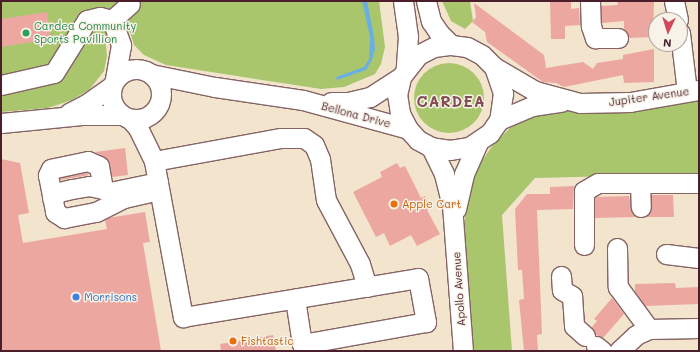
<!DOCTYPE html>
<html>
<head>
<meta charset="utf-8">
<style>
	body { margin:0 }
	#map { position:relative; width:700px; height:352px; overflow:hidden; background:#f3e4cd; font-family:Mali,sans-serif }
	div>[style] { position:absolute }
	.green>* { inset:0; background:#a9c66d }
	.round { border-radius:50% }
	.water>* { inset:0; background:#6bafe1 }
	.building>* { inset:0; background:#eca7a1 }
	.roads { filter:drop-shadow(1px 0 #856464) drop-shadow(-1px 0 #856464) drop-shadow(0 1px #856464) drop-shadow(0 -1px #856464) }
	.minor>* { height:19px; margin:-9.5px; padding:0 9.5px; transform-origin:9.5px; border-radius:9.5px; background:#fff }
	.minor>.ring { margin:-9.5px; padding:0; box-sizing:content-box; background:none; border:19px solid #fff; border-radius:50% }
	.dots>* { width:11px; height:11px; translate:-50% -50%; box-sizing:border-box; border:2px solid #f7f3e8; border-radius:50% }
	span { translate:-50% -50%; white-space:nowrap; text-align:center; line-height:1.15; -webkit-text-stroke:3px #f7f3e8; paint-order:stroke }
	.leisure-label { font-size:11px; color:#27864d }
	.left { translate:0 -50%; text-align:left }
	.street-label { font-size:11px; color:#4a1f2b }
	.food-label { font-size:11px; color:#c56008 }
	.shop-label { font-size:11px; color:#366cbe }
	.district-label { font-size:15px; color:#834f54; font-weight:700; letter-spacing:1px }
	.frame { position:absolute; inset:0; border:2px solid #4a1f2b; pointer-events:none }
	.north { position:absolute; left:648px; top:12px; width:40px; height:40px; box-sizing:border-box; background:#f7f3e8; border:1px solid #b29e9c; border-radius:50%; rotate:184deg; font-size:11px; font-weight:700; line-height:16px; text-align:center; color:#4a1f2b }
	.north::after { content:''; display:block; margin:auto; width:14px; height:18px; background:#d1495b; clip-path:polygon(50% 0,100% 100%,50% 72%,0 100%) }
</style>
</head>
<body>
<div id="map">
	<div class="green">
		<div style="clip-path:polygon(1px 1px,379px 1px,385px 47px,381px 64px,375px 74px,344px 87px,321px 89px,166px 65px,144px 55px,134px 45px,130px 32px,105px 38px,107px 56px,104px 71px,90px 89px,72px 100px,48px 108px,1px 112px)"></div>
		<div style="clip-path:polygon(442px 1px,470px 1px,473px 21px,465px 29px,451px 21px)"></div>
		<div class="round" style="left:414px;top:63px;width:70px;height:70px"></div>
		<div style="clip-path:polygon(699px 98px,699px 174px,535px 178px,502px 215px,512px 351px,474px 351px,464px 242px,465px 207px,471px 184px,481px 162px,493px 145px,511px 127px,533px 116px,561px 111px,643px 110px,664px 103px)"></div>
	</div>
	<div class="water">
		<div style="clip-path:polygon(362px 1px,367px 1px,374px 36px,375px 49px,372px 60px,366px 70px,337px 80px,336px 77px,364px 67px,369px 59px,370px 37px)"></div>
	</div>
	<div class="building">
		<div style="clip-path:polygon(550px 1px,571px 1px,571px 9px,579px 8px,580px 25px,565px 26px,565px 39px,551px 39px)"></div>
		<div style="clip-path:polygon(617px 1px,654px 1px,653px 37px,629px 38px,624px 29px,624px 21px,602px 23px,601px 6px,618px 5px)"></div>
		<div style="clip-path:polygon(474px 3px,544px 55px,546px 68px,583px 62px,593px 69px,597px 63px,623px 59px,623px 55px,654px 49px,654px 82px,624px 83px,623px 75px,564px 87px,556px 83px,543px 82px,487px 42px,485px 32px,472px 22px,476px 17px)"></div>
		<div style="clip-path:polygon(47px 12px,51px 39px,1px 47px,1px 19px)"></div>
		<div style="clip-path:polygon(125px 148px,128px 175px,112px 177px,108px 160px,95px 152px)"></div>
		<div style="clip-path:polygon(1px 159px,20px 163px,29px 213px,18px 215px,23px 243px,107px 229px,105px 220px,108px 218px,145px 212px,150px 242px,143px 243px,161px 351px,1px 351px)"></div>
		<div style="clip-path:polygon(397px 163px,400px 168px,405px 166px,421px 198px,425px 196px,431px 208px,427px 210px,440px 234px,417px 246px,411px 235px,390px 246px,384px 233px,376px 237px,353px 192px,382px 177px,380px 172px)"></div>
		<div style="clip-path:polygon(87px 173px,89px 175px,60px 180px,60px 178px)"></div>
		<div style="clip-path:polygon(574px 186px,573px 209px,537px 210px,542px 334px,537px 335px,538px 351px,524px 351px,519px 300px,524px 299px,522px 270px,518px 270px,515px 209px,527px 194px,550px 194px,550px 187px)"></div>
		<div style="clip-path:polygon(652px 195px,673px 195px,674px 217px,646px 217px,651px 212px)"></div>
		<div style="clip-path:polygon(629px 196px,632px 213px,636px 217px,595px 218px,595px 197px)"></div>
		<div style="clip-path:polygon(675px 283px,676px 288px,699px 287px,699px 304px,645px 306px,635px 291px,635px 284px)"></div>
		<div style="clip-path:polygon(612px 298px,624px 314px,603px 338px,596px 335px,592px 327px,597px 321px,594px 319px)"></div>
		<div style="clip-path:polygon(273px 335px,276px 351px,221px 351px,220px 344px)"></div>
	</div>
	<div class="roads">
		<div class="minor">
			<div style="left:403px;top:1px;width:35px;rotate:82deg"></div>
			<div style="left:408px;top:36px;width:32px;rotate:94deg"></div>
			<div style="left:426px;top:1px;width:21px;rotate:76deg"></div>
			<div style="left:431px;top:21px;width:14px;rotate:56deg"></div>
			<div style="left:439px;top:33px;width:17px;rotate:45deg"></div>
			<div style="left:451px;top:45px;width:16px;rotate:7deg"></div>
			<div style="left:467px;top:47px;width:17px;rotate:28deg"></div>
			<div style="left:482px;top:55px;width:17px;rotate:45deg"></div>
			<div style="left:494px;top:67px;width:28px;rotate:71deg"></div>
			<div style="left:503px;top:93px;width:27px;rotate:98deg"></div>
			<div style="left:499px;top:120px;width:16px;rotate:125deg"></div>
			<div style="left:490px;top:133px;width:25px;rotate:146deg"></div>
			<div style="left:469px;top:147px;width:19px;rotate:171deg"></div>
			<div style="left:450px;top:150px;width:19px;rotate:-171deg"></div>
			<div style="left:431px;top:147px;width:15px;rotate:-152deg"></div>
			<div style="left:418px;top:140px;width:15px;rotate:-132deg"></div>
			<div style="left:408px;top:129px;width:18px;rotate:-117deg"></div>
			<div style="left:400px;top:113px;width:18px;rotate:-99deg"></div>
			<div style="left:397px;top:95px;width:18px;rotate:-77deg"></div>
			<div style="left:401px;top:77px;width:28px;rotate:-52deg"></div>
			<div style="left:418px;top:55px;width:18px;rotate:-27deg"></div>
			<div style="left:434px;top:47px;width:17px;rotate:-7deg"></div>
			<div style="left:590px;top:1px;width:25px;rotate:88deg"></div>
			<div style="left:591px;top:26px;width:13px;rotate:72deg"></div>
			<div style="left:595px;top:38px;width:23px"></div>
			<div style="left:674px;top:1px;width:19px;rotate:78deg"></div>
			<div style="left:112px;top:20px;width:24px;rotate:-42deg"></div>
			<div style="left:680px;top:33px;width:59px;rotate:83.2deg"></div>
			<div style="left:494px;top:67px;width:48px;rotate:30.3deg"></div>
			<div style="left:535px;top:91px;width:47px;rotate:14.9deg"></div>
			<div style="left:580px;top:103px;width:50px;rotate:-1.1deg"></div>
			<div style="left:630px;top:102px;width:70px;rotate:-9.9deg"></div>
			<div class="ring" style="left:111px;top:69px;width:31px;height:31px"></div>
			<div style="left:151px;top:74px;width:65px;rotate:11.5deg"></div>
			<div style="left:215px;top:87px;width:89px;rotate:8.4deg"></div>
			<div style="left:303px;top:100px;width:109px;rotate:15.4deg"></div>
			<div style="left:1px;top:85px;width:54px;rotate:-12.8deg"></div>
			<div style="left:54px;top:73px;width:62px;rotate:-58.1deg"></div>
			<div style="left:87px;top:20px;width:13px;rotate:-13deg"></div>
			<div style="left:100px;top:17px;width:12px;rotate:14deg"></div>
			<div style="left:112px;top:20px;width:27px;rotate:70deg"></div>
			<div style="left:121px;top:45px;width:36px;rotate:100deg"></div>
			<div style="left:331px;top:102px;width:17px"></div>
			<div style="left:348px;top:102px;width:23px;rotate:-13deg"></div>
			<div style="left:370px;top:97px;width:37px;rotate:-33deg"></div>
			<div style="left:69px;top:113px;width:18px;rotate:-27deg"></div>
			<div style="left:85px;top:105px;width:32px;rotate:-35deg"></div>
			<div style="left:130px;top:119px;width:12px;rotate:48deg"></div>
			<div style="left:138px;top:128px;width:37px;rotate:64deg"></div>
			<div style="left:154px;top:161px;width:159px;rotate:79.5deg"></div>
			<div style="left:183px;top:317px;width:238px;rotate:-9.4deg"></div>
			<div style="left:418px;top:278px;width:45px;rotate:79.7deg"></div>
			<div style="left:426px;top:322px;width:126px;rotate:169.9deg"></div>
			<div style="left:302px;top:344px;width:46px;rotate:-98.8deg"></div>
			<div style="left:499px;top:120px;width:36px;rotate:-23deg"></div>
			<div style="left:532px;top:106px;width:29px;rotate:-8deg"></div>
			<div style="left:1px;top:123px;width:81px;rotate:-5.6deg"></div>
			<div style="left:82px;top:115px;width:40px"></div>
			<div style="left:431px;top:147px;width:30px;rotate:64deg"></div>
			<div style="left:444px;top:174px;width:32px;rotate:76deg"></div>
			<div style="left:452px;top:205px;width:146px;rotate:85.7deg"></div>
			<div style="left:154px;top:161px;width:129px;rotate:-10.3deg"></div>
			<div style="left:281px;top:138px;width:23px"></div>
			<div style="left:304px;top:138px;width:12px;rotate:35deg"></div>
			<div style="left:314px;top:145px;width:15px;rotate:67deg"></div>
			<div style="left:320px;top:159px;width:41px;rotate:81.7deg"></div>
			<div style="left:326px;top:200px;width:72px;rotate:62deg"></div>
			<div style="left:360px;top:264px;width:24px;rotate:73deg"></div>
			<div style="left:158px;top:182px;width:49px;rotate:168.2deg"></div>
			<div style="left:110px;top:192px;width:8px;rotate:-157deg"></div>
			<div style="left:103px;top:189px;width:23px;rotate:-100deg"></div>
			<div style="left:99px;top:166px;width:12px;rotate:-156deg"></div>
			<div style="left:88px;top:161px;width:38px;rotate:168deg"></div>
			<div style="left:51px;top:169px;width:7px;rotate:117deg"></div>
			<div style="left:48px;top:175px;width:38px;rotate:79deg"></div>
			<div style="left:55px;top:212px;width:11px;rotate:34deg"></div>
			<div style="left:64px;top:218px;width:33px;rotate:-11deg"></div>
			<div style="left:96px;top:212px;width:31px;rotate:-27deg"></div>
			<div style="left:124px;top:198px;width:36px;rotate:-13deg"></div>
			<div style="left:640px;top:184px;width:23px;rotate:88deg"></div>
			<div style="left:52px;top:198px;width:9px;rotate:-41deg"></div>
			<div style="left:59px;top:192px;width:13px;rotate:-13deg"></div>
			<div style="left:72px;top:189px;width:17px;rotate:-10deg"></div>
			<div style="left:89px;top:186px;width:14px;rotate:12deg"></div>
			<div style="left:456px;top:209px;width:36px;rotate:-77deg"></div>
			<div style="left:464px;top:174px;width:34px;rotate:-66deg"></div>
			<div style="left:584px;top:245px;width:54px;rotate:-90deg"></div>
			<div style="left:584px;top:191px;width:16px;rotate:-30deg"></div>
			<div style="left:598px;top:183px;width:101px"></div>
			<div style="left:617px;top:248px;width:39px;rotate:89deg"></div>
			<div style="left:618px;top:287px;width:52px;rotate:53.6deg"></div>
			<div style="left:666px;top:254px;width:33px;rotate:7deg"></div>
			<div style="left:561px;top:276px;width:14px;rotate:86deg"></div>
			<div style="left:562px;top:290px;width:12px;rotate:31deg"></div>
			<div style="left:572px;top:296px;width:30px;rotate:86deg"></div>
			<div style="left:574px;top:326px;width:15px;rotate:42deg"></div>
			<div style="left:596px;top:346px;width:8px;rotate:40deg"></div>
			<div style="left:619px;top:351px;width:23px;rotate:-43deg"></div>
			<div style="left:636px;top:335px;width:14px;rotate:-25deg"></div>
			<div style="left:649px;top:329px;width:50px;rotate:-1.1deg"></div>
		</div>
	</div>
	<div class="dots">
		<div style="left:26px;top:33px;background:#2e9e5b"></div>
		<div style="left:394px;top:204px;background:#e8710a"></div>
		<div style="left:76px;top:297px;background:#3f7fe0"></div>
		<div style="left:233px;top:341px;background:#e8710a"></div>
	</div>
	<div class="leisure-label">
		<span class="left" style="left:34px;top:33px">Cardea Community<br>Sports Pavillion</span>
	</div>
	<div class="street-label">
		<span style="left:649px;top:97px;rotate:-8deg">Jupiter Avenue</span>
		<span style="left:356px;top:115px;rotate:15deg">Bellona Drive</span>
		<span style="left:459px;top:289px;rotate:-94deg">Apollo Avenue</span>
	</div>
	<div class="food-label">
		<span class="left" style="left:402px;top:204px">Apple Cart</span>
		<span class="left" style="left:241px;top:341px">Fishtastic</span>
	</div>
	<div class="shop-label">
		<span class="left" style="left:84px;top:297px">Morrisons</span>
	</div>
	<div class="district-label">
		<span style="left:451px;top:102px">CARDEA</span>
	</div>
	<div class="frame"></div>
	<div class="north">N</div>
</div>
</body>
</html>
